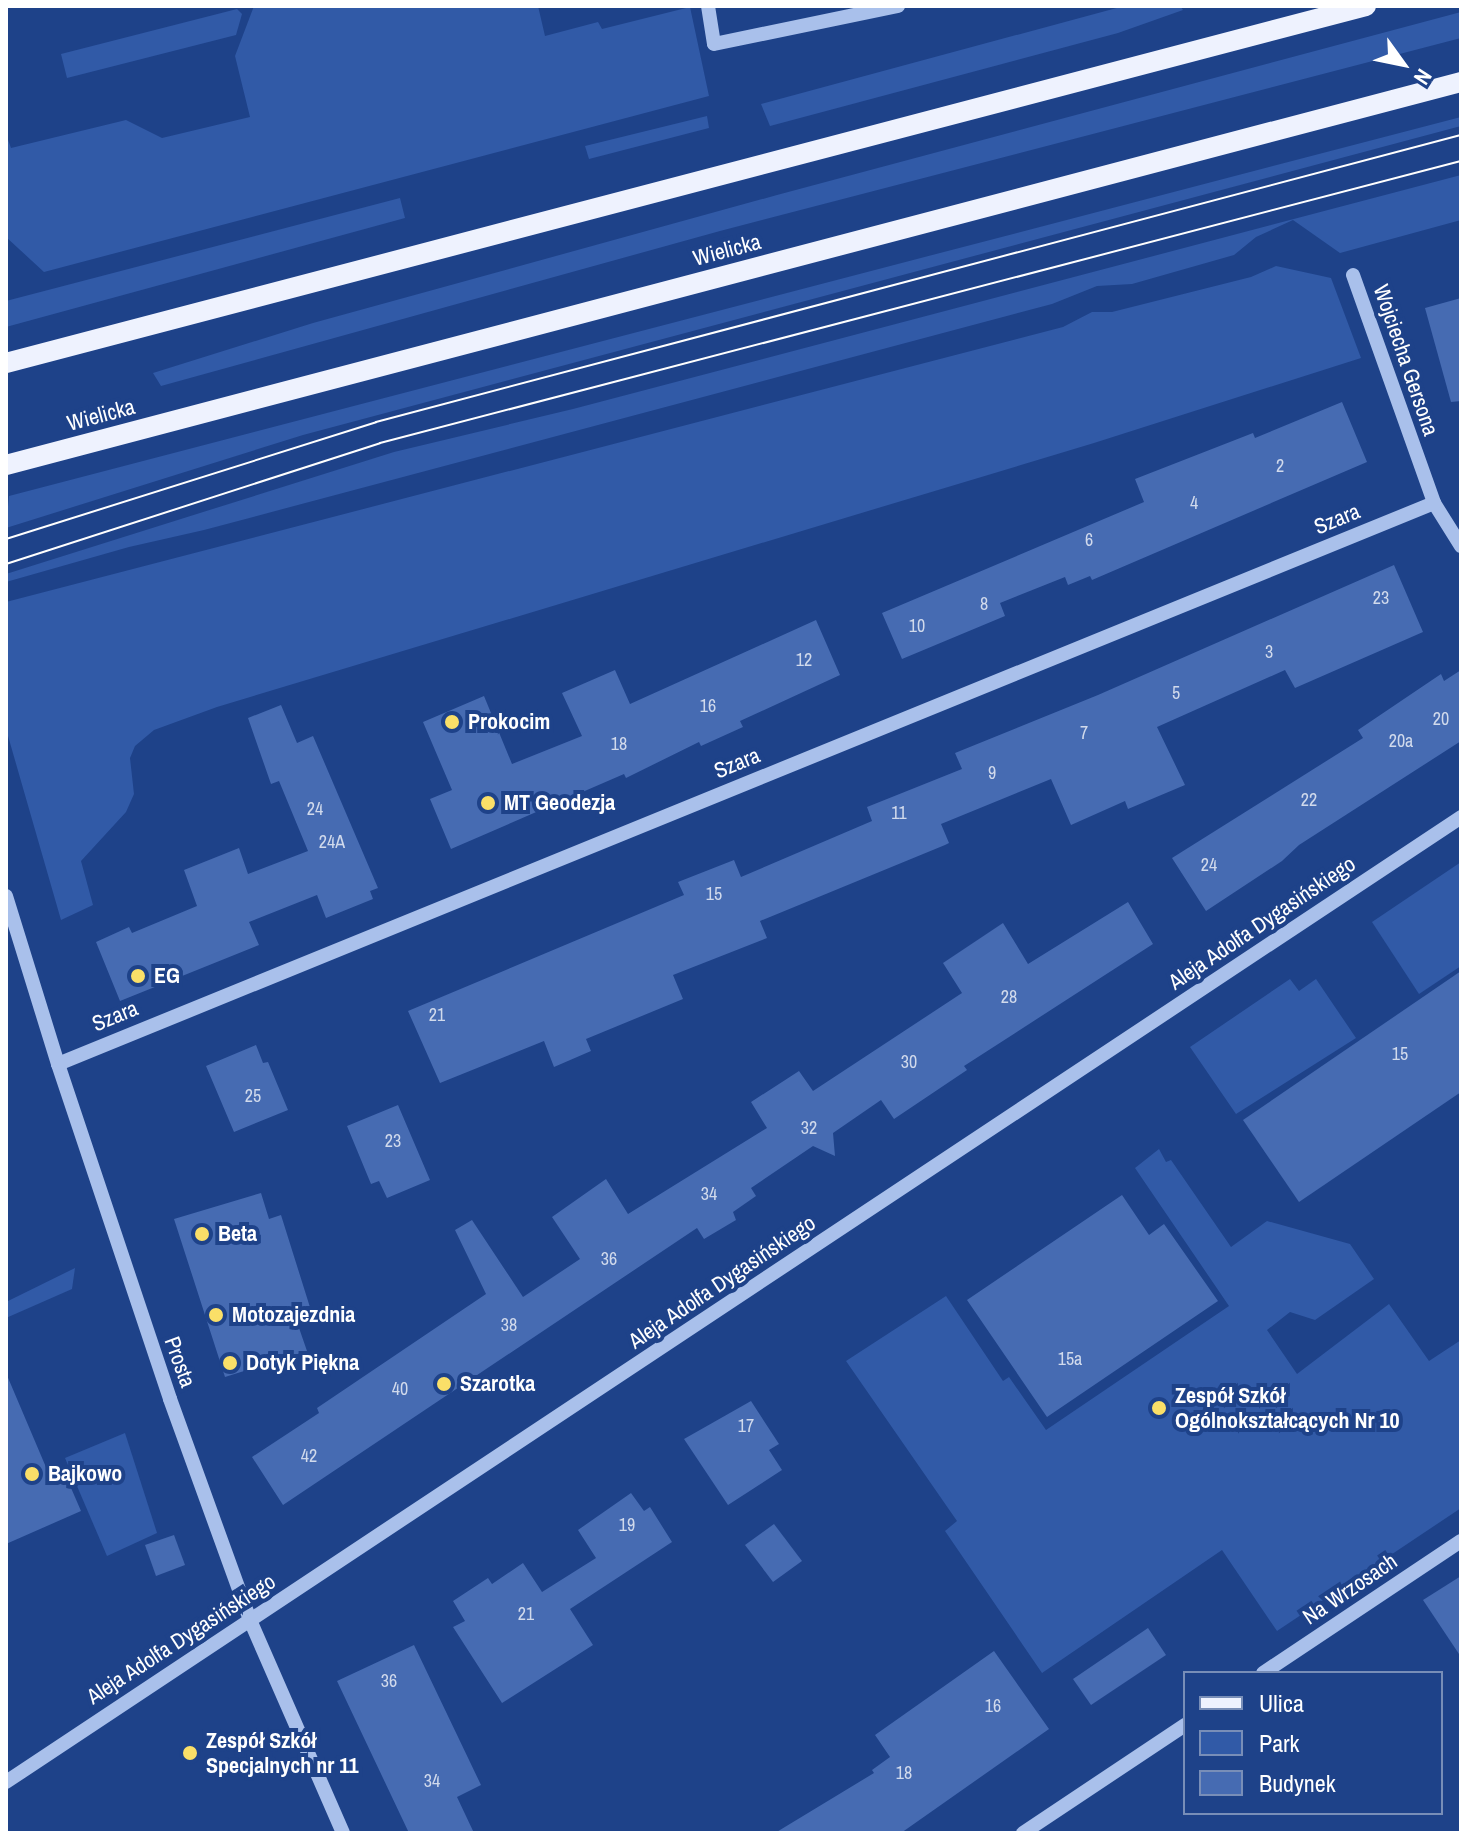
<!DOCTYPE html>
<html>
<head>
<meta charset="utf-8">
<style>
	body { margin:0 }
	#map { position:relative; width:1467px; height:1839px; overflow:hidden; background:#1e4289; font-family:"Archivo Narrow",sans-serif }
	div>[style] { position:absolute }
	.green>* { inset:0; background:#315aa7 }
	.building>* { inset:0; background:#466bb2 }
	.minor>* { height:14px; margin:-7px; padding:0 7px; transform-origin:7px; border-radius:7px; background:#a9c0eb }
	.major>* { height:20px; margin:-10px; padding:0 10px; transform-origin:10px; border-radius:10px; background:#eef2fe }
	.tram>* { height:2px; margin:-1px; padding:0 1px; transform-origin:1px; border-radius:1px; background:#fff }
	.dots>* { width:22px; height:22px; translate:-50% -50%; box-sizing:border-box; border:4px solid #1e4289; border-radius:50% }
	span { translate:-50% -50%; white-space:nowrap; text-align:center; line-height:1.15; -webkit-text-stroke:8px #1e4289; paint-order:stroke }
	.number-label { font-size:18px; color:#d1daec }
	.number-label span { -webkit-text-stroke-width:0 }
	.street-label { font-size:22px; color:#fff }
	.poi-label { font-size:22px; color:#fff; font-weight:700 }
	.left { translate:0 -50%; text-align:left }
	.frame { position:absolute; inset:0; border:8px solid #fff; pointer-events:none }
	.legend { position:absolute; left:1183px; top:1671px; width:260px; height:144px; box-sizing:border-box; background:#1e4289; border:2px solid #788eb8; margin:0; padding:10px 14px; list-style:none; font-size:24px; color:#fff }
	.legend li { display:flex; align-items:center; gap:16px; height:40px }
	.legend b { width:40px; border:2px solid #788eb8 }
	.north { position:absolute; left:1363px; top:24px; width:80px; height:80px; -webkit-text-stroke:6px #1e4289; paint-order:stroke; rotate:123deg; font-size:22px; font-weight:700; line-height:32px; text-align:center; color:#fff }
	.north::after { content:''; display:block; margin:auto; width:28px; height:36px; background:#fff; clip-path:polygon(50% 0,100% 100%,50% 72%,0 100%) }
</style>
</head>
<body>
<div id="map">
	<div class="green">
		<div style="clip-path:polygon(254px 6px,538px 6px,545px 36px,598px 22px,602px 29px,690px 7px,709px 96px,44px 272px,6px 237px,6px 134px,11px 148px,126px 120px,162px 138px,250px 117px,235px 56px)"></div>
		<div style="clip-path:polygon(1124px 6px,1180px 6px,1183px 10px,1118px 33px,770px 126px,761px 104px)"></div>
		<div style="clip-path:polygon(237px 9px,242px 14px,236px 35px,67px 78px,61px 54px)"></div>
		<div style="clip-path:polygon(1461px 12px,1461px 38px,720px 231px,161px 386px,153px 373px,313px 323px,777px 195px)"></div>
		<div style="clip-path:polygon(707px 116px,709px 128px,589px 159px,585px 146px)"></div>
		<div style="clip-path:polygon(1461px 117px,1461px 126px,303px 435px,6px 528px,9px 496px)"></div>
		<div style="clip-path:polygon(1461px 175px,1461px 220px,1340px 253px,1293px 220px,1256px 237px,1234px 255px,1132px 284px,1097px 286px,1052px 304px,204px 530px,129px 547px,6px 582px,6px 574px,394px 452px,573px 409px)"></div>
		<div style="clip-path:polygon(400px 198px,405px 218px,6px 327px,6px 301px)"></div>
		<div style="clip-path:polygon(1276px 266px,1331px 278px,1361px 358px,1094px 443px,217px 707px,154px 730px,135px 746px,130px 758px,134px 794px,126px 812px,81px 861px,93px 905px,61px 920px,6px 729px,6px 602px,1063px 327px,1092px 312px,1112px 312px,1251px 277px)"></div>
		<div style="clip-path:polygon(1461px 862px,1461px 966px,1419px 994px,1372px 922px)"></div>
		<div style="clip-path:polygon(1290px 979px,1299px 991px,1316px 979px,1356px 1038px,1236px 1114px,1190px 1047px)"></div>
		<div style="clip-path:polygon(1159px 1149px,1166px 1162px,1171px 1160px,1231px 1247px,1267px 1221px,1350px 1244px,1374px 1279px,1315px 1320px,1290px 1312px,1267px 1330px,1297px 1374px,1389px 1304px,1429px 1361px,1461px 1340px,1461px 1508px,1277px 1631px,1222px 1550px,1042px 1673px,945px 1531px,957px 1521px,846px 1361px,946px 1296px,1003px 1381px,1009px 1377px,1046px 1430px,1229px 1306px,1135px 1168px)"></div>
		<div style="clip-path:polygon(75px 1268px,72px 1289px,6px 1318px,6px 1302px)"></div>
		<div style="clip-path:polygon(125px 1433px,157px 1533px,107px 1556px,65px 1458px)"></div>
	</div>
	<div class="building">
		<div style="clip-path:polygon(1461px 298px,1461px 401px,1451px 402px,1425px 308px)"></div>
		<div style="clip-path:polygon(1342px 402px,1367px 462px,1092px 580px,1090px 576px,1068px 585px,1065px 577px,1000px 603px,1005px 616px,902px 659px,882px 613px,1144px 502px,1135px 479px,1253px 433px,1255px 438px)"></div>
		<div style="clip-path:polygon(1394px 565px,1423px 632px,1295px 688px,1285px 670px,1157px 727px,1185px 785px,1128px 809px,1125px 801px,1071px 825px,1051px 779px,941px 824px,949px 843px,945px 845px,760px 921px,767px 938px,673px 975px,683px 999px,586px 1039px,591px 1051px,554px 1067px,544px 1041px,440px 1083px,408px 1011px,684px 895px,678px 882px,734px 860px,741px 877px,872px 821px,867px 807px,962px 769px,955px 753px,1098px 695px)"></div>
		<div style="clip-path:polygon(816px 620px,840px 675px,740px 721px,743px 727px,701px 746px,699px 742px,626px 778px,624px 774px,451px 849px,430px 799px,452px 790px,423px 722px,484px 696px,512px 764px,582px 736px,562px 693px,615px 670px,630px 704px)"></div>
		<div style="clip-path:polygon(1461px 670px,1461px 741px,1299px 845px,1282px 861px,1206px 911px,1172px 858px,1363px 738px,1358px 730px,1441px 674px,1444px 681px)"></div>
		<div style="clip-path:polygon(281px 705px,297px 743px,313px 736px,378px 888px,370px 891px,373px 899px,326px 918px,317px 895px,249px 922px,259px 945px,120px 1001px,96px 942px,129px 927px,132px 933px,197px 906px,184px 870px,239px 848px,248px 874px,308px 851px,279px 781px,271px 784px,248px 718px)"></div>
		<div style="clip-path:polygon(1128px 902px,1153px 944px,964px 1066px,967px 1070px,894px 1119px,881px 1100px,833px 1133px,835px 1156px,813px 1146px,751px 1188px,756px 1196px,733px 1212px,736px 1220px,704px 1239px,697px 1228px,283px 1505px,252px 1457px,319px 1413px,317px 1408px,486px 1294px,455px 1230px,472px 1220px,523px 1297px,580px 1259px,552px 1217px,606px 1179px,628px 1214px,767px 1128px,751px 1102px,799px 1071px,813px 1091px,962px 993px,943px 963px,1003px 923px,1028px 964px)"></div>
		<div style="clip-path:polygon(1461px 971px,1461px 1092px,1299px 1202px,1243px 1120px)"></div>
		<div style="clip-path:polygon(256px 1045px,263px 1063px,268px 1062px,288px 1110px,234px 1132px,206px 1066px)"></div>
		<div style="clip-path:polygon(398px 1105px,430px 1180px,387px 1198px,379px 1181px,371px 1184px,347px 1126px)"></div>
		<div style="clip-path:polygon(261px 1193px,269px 1219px,281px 1215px,314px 1320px,298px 1325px,307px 1351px,225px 1377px,174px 1219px)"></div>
		<div style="clip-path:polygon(1122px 1195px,1149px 1235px,1164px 1224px,1218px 1301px,1047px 1417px,967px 1300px)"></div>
		<div style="clip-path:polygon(6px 1373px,51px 1479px,65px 1474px,81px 1511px,6px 1544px)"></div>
		<div style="clip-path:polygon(751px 1401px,779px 1444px,769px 1450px,782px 1470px,728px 1505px,684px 1439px)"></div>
		<div style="clip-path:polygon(631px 1493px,644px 1511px,650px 1507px,672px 1542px,570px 1609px,593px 1645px,502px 1703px,453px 1627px,465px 1621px,453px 1601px,488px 1578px,492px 1584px,523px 1563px,542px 1592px,596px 1558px,578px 1530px)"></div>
		<div style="clip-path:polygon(774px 1524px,802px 1561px,773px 1582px,745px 1545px)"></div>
		<div style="clip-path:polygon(174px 1535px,185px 1565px,156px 1576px,145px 1545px)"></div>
		<div style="clip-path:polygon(1461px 1576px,1461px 1657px,1423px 1600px)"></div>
		<div style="clip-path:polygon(1148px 1628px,1166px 1655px,1091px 1705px,1073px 1679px)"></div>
		<div style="clip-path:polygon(414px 1645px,481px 1785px,457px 1797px,474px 1833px,409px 1833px,337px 1681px)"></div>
		<div style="clip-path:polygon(994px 1651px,1049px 1729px,901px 1833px,775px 1833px,874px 1773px,872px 1770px,890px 1757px,875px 1735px)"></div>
	</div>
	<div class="minor">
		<div style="left:708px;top:6px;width:38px;rotate:81deg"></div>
		<div style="left:714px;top:44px;width:188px;rotate:-11.7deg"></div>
		<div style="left:1353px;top:275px;width:242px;rotate:70.4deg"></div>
		<div style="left:1434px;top:503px;width:51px;rotate:57.9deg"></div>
		<div style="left:6px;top:896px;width:176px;rotate:72.8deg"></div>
		<div style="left:58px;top:1064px;width:353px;rotate:71.5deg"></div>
		<div style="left:170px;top:1399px;width:235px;rotate:70.1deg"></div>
		<div style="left:250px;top:1620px;width:232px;rotate:66.4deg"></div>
		<div style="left:58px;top:1064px;width:1486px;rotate:-22.18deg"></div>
		<div style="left:1263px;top:1673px;width:238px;rotate:-33.7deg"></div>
		<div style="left:6px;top:1782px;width:1746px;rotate:-33.55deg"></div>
		<div style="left:1023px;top:1833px;width:195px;rotate:-33.7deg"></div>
	</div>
	<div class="major">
		<div style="left:6px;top:363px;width:1406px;rotate:-14.71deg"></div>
		<div style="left:6px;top:465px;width:1505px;rotate:-14.75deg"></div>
	</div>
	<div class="tram">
		<div style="left:6px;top:539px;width:388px;rotate:-17.5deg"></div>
		<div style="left:376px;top:422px;width:1122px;rotate:-14.82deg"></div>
		<div style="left:6px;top:564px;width:393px;rotate:-17.9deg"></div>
		<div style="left:380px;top:443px;width:1117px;rotate:-14.62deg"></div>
	</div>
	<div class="dots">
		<div style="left:452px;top:722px;background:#fadf68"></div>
		<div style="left:488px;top:803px;background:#fadf68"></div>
		<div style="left:138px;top:976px;background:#fadf68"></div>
		<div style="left:202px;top:1234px;background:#fadf68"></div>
		<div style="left:216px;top:1315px;background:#fadf68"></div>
		<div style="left:230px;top:1363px;background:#fadf68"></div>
		<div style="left:444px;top:1384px;background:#fadf68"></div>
		<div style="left:1159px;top:1408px;background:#fadf68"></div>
		<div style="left:32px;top:1474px;background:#fadf68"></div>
		<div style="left:190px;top:1753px;background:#fadf68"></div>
	</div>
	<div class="number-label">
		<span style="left:1280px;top:466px">2</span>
		<span style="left:1194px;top:503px">4</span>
		<span style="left:1089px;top:540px">6</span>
		<span style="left:1381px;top:598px">23</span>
		<span style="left:984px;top:604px">8</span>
		<span style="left:917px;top:626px">10</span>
		<span style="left:1269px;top:652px">3</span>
		<span style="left:804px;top:660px">12</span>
		<span style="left:1176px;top:693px">5</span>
		<span style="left:708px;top:706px">16</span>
		<span style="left:1441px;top:719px">20</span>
		<span style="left:1084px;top:733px">7</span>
		<span style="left:1401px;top:741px">20a</span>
		<span style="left:619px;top:744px">18</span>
		<span style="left:992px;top:773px">9</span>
		<span style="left:1309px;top:800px">22</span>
		<span style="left:315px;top:809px">24</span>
		<span style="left:899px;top:813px">11</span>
		<span style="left:332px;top:842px">24A</span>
		<span style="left:1209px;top:865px">24</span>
		<span style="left:714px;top:894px">15</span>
		<span style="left:1009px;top:997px">28</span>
		<span style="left:437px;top:1015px">21</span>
		<span style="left:1400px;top:1054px">15</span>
		<span style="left:909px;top:1062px">30</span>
		<span style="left:253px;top:1096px">25</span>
		<span style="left:809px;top:1128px">32</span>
		<span style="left:393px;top:1141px">23</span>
		<span style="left:709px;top:1194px">34</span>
		<span style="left:609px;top:1259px">36</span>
		<span style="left:509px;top:1325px">38</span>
		<span style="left:1070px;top:1359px">15a</span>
		<span style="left:400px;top:1389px">40</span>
		<span style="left:746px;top:1426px">17</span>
		<span style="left:309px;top:1456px">42</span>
		<span style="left:627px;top:1525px">19</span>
		<span style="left:526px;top:1614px">21</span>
		<span style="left:389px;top:1681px">36</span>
		<span style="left:993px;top:1706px">16</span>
		<span style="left:904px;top:1773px">18</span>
		<span style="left:432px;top:1781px">34</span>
	</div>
	<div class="street-label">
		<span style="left:727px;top:250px;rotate:-15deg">Wielicka</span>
		<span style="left:1406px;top:360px;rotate:71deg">Wojciecha Gersona</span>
		<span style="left:101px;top:415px;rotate:-15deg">Wielicka</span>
		<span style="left:1337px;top:519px;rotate:-22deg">Szara</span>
		<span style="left:737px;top:763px;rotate:-22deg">Szara</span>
		<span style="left:1262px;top:923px;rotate:-34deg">Aleja Adolfa Dygasińskiego</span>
		<span style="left:115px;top:1016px;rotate:-22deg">Szara</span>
		<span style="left:722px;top:1282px;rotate:-34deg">Aleja Adolfa Dygasińskiego</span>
		<span style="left:180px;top:1362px;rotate:70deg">Prosta</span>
		<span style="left:1350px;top:1589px;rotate:-34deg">Na Wrzosach</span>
		<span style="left:181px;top:1639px;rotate:-33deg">Aleja Adolfa Dygasińskiego</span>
	</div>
	<div class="poi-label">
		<span class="left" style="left:468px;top:722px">Prokocim</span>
		<span class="left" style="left:504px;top:803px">MT Geodezja</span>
		<span class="left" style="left:154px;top:976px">EG</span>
		<span class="left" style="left:218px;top:1234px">Beta</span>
		<span class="left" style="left:232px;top:1315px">Motozajezdnia</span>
		<span class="left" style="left:246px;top:1363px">Dotyk Piękna</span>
		<span class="left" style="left:460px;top:1384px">Szarotka</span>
		<span class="left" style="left:1175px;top:1408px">Zespół Szkół<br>Ogólnokształcących Nr 10</span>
		<span class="left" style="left:48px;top:1474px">Bajkowo</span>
		<span class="left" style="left:206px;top:1753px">Zespół Szkół<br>Specjalnych nr 11</span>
	</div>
	<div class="frame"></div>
	<ul class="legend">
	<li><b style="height:10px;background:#eef2fe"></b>Ulica</li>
	<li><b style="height:22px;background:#315aa7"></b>Park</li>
	<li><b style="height:22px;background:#466bb2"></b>Budynek</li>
	</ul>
	<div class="north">N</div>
</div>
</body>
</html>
